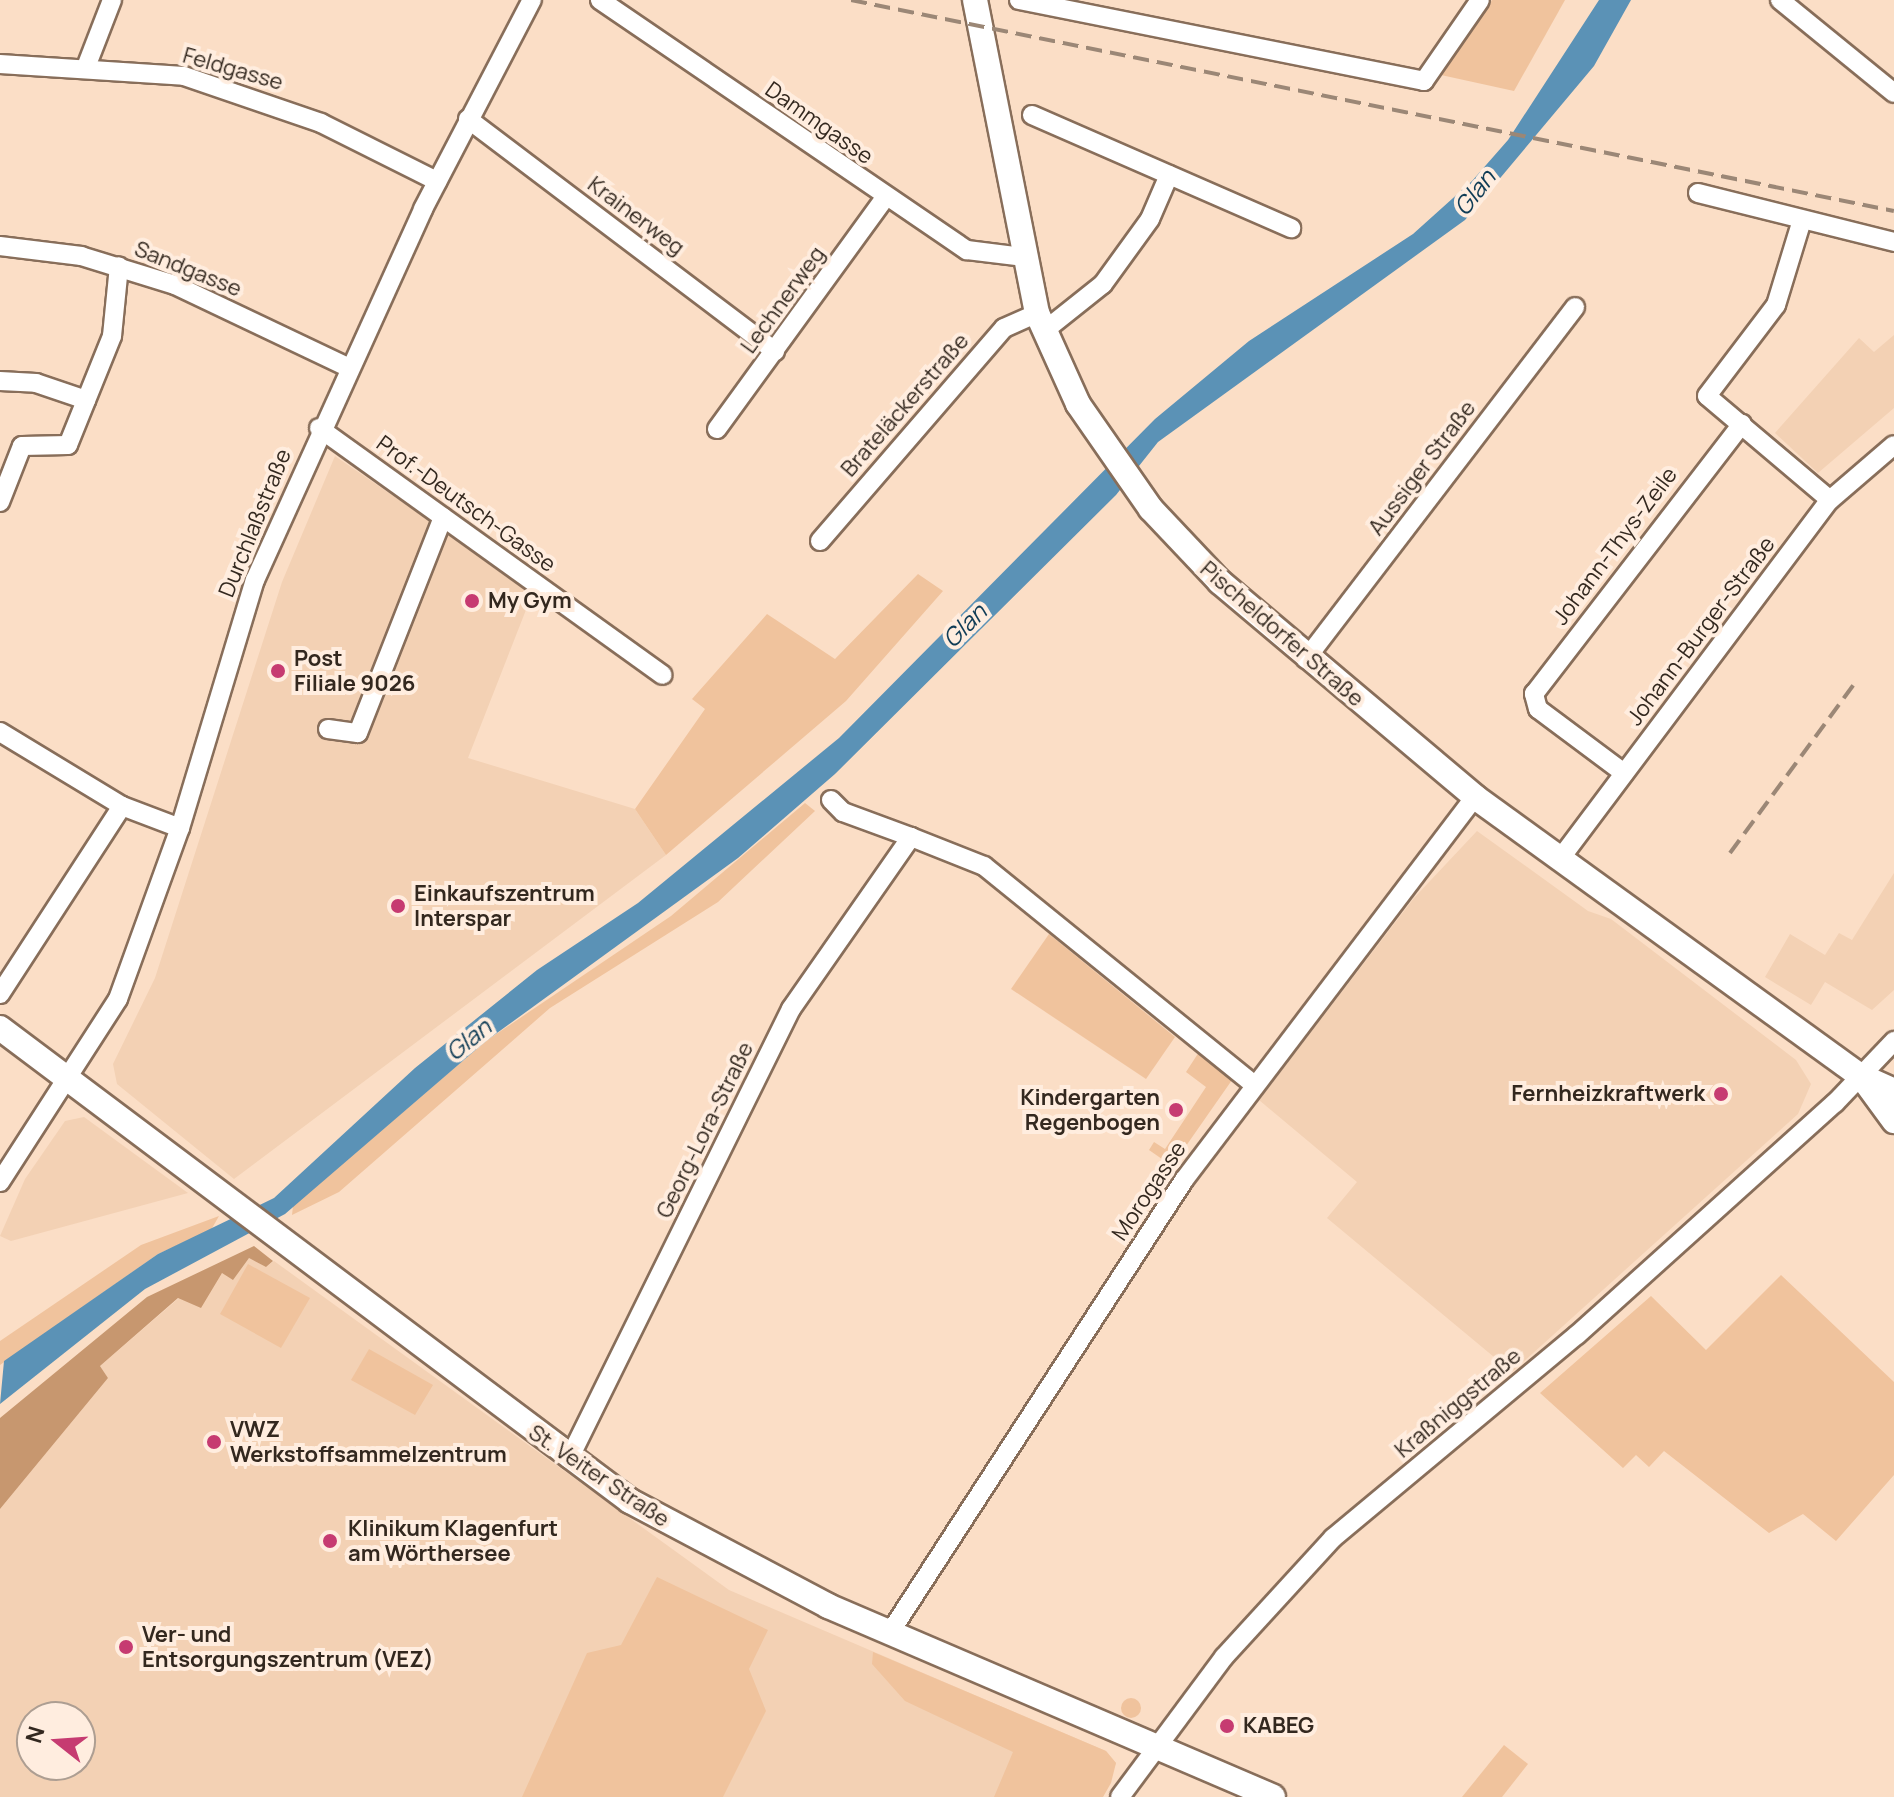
<!DOCTYPE html>
<html>
<head>
<meta charset="utf-8">
<style>
	body { margin:0 }
	#map { position:relative; width:1894px; height:1797px; overflow:hidden; background:#fbdec6; font-family:Manrope,sans-serif }
	div>[style] { position:absolute }
	.built>* { inset:0; background:#f3d1b4 }
	.green>* { inset:0; background:#f0c39d }
	.round { border-radius:50% }
	.forest>* { inset:0; background:#c7976f }
	.water>* { inset:0; background:#5b92b6 }
	.roads { filter:drop-shadow(2px 0 #886e5a) drop-shadow(-2px 0 #886e5a) drop-shadow(0 2px #886e5a) drop-shadow(0 -2px #886e5a) }
	.minor>* { height:18px; margin:-9px; padding:0 9px; transform-origin:9px; border-radius:9px; background:#fff }
	.major>* { height:24px; margin:-12px; padding:0 12px; transform-origin:12px; border-radius:12px; background:#fff }
	.rail>* { height:4px; margin-top:-2px; transform-origin:0; background:repeating-linear-gradient(90deg,#9b8776 0 16px,transparent 0 24px) }
	.dots>* { width:22px; height:22px; translate:-50% -50%; box-sizing:border-box; border:4px solid #ffeddf; border-radius:50% }
	span { translate:-50% -50%; white-space:nowrap; text-align:center; line-height:1.15; -webkit-text-stroke:8px #ffeddf; paint-order:stroke }
	.street-label { font-size:22px; color:#33281f }
	.poi-label { font-size:22px; color:#33281f; font-weight:700 }
	.left { translate:0 -50%; text-align:left }
	.right { translate:-100% -50%; text-align:right }
	.water-label { font-size:24px; color:#0f3c56; font-style:italic }
	.north { position:absolute; left:16px; top:1701px; width:80px; height:80px; box-sizing:border-box; background:#ffeddf; border:2px solid #ad9e92; border-radius:50%; rotate:287deg; font-size:22px; font-weight:700; line-height:32px; text-align:center; color:#33281f }
	.north::after { content:''; display:block; margin:auto; width:28px; height:36px; background:#c63b71; clip-path:polygon(50% 0,100% 100%,50% 72%,0 100%) }
</style>
</head>
<body>
<div id="map">
	<div class="built">
		<div style="clip-path:polygon(1894px 335px,1894px 408px,1818px 473px,1775px 433px,1859px 338px,1874px 352px)"></div>
		<div style="clip-path:polygon(335px 456px,533px 592px,468px 758px,635px 809px,666px 855px,234px 1179px,117px 1084px,113px 1064px,155px 978px,282px 582px)"></div>
		<div style="clip-path:polygon(1477px 831px,1588px 911px,1611px 919px,1796px 1060px,1811px 1084px,1798px 1114px,1512px 1372px,1327px 1218px,1357px 1182px,1259px 1100px,1414px 898px)"></div>
		<div style="clip-path:polygon(1894px 873px,1894px 990px,1872px 1010px,1825px 982px,1811px 1005px,1765px 977px,1790px 934px,1825px 955px,1839px 933px,1852px 940px)"></div>
		<div style="clip-path:polygon(84px 1117px,188px 1193px,11px 1241px,0 1236px,25px 1179px,65px 1121px)"></div>
		<div style="clip-path:polygon(evenodd,249px 1258px,266px 1267px,274px 1261px,729px 1590px,1106px 1751px,1116px 1763px,1103px 1797px,0 1797px,0 1509px,108px 1378px,100px 1366px,179px 1298px,249px 1258px,32px 1717px,80px 1717px,80px 1765px,32px 1765px,32px 1717px)"></div>
	</div>
	<div class="green">
		<div style="clip-path:polygon(1492px 0,1565px 0,1514px 91px,1441px 75px)"></div>
		<div style="clip-path:polygon(918px 574px,943px 591px,846px 701px,666px 855px,635px 809px,705px 709px,692px 699px,767px 614px,835px 659px)"></div>
		<div style="clip-path:polygon(805px 803px,815px 811px,718px 902px,550px 1008px,339px 1192px,292px 1215px,293px 1206px,486px 1041px,671px 916px)"></div>
		<div style="clip-path:polygon(1049px 934px,1175px 1037px,1146px 1079px,1011px 989px)"></div>
		<div style="clip-path:polygon(1199px 1052px,1232px 1080px,1172px 1166px,1149px 1150px,1154px 1142px,1165px 1149px,1206px 1087px,1186px 1072px)"></div>
		<div style="clip-path:polygon(219px 1216px,211px 1230px,158px 1254px,0 1365px,0 1341px,141px 1245px)"></div>
		<div style="clip-path:polygon(248px 1264px,310px 1298px,281px 1348px,220px 1314px)"></div>
		<div style="clip-path:polygon(1781px 1275px,1894px 1382px,1894px 1475px,1836px 1541px,1803px 1514px,1769px 1533px,1664px 1451px,1649px 1467px,1636px 1455px,1623px 1468px,1540px 1393px,1651px 1296px,1706px 1350px)"></div>
		<div style="clip-path:polygon(369px 1349px,433px 1385px,415px 1415px,351px 1380px)"></div>
		<div style="clip-path:polygon(657px 1577px,768px 1630px,749px 1669px,766px 1711px,723px 1797px,522px 1797px,587px 1653px,621px 1645px)"></div>
		<div style="clip-path:polygon(873px 1652px,1106px 1751px,1116px 1763px,1111px 1783px,1103px 1797px,994px 1797px,1013px 1752px,905px 1701px,872px 1664px)"></div>
		<div class="round" style="left:1121px;top:1698px;width:20px;height:20px"></div>
		<div style="clip-path:polygon(1504px 1745px,1528px 1764px,1502px 1797px,1462px 1797px)"></div>
	</div>
	<div class="forest">
		<div style="clip-path:polygon(254px 1246px,273px 1261px,266px 1267px,249px 1258px,233px 1280px,222px 1273px,201px 1308px,178px 1298px,100px 1366px,108px 1378px,0 1509px,0 1418px,147px 1297px)"></div>
	</div>
	<div class="water">
		<div style="clip-path:polygon(1599px 0,1631px 0,1594px 66px,1465px 220px,1158px 442px,1116px 495px,835px 774px,738px 858px,486px 1041px,285px 1214px,145px 1289px,0 1404px,4px 1361px,158px 1254px,274px 1198px,415px 1068px,537px 970px,638px 903px,839px 738px,1155px 419px,1249px 341px,1413px 234px,1472px 181px,1508px 140px)"></div>
	</div>
	<div class="roads">
		<div class="minor">
			<div style="left:600px;top:0;width:444px;rotate:34.3deg"></div>
			<div style="left:967px;top:250px;width:56px;rotate:7.1deg"></div>
			<div style="left:1019px;top:0;width:413px;rotate:11.3deg"></div>
			<div style="left:1424px;top:81px;width:98px;rotate:-55.3deg"></div>
			<div style="left:1780px;top:0;width:147px;rotate:39.2deg"></div>
			<div style="left:0;top:64px;width:184px;rotate:3.7deg"></div>
			<div style="left:184px;top:76px;width:145px;rotate:18.9deg"></div>
			<div style="left:321px;top:123px;width:130px;rotate:26.6deg"></div>
			<div style="left:86px;top:67px;width:72px;rotate:-68.8deg"></div>
			<div style="left:1032px;top:115px;width:283px;rotate:23.6deg"></div>
			<div style="left:468px;top:119px;width:385px;rotate:37.1deg"></div>
			<div style="left:1698px;top:193px;width:202px;rotate:14deg"></div>
			<div style="left:1802px;top:220px;width:89px;rotate:107deg"></div>
			<div style="left:1776px;top:305px;width:114px;rotate:127.2deg"></div>
			<div style="left:1707px;top:396px;width:161px;rotate:40.2deg"></div>
			<div style="left:0;top:246px;width:82px;rotate:7deg"></div>
			<div style="left:81px;top:256px;width:98px;rotate:17.1deg"></div>
			<div style="left:175px;top:285px;width:191px;rotate:25.4deg"></div>
			<div style="left:1044px;top:331px;width:75px;rotate:-38.5deg"></div>
			<div style="left:1103px;top:284px;width:80px;rotate:-54.1deg"></div>
			<div style="left:1150px;top:219px;width:48px;rotate:-66.6deg"></div>
			<div style="left:0;top:381px;width:36px;rotate:3deg"></div>
			<div style="left:36px;top:383px;width:53px;rotate:18.8deg"></div>
			<div style="left:319px;top:428px;width:423px;rotate:35.7deg"></div>
			<div style="left:717px;top:429px;width:286px;rotate:-54deg"></div>
			<div style="left:0;top:502px;width:60px;rotate:-68.6deg"></div>
			<div style="left:22px;top:446px;width:46px;rotate:-1.2deg"></div>
			<div style="left:68px;top:445px;width:118px;rotate:-68deg"></div>
			<div style="left:112px;top:336px;width:70px;rotate:-84.3deg"></div>
			<div style="left:820px;top:541px;width:281px;rotate:-49.2deg"></div>
			<div style="left:1004px;top:328px;width:36px;rotate:-24deg"></div>
			<div style="left:1306px;top:659px;width:443px;rotate:-52.6deg"></div>
			<div style="left:328px;top:729px;width:30px;rotate:8deg"></div>
			<div style="left:358px;top:733px;width:232px;rotate:-68.5deg"></div>
			<div style="left:0;top:732px;width:143px;rotate:31.2deg"></div>
			<div style="left:122px;top:806px;width:62px;rotate:20.8deg"></div>
			<div style="left:1624px;top:773px;width:107px;rotate:-143.3deg"></div>
			<div style="left:1538px;top:709px;width:16px;rotate:-105deg"></div>
			<div style="left:1534px;top:694px;width:341px;rotate:-52.4deg"></div>
			<div style="left:831px;top:800px;width:17px;rotate:45deg"></div>
			<div style="left:843px;top:812px;width:72px;rotate:20.2deg"></div>
			<div style="left:1560px;top:859px;width:449px;rotate:-53.1deg"></div>
			<div style="left:1830px;top:500px;width:84px;rotate:-40.7deg"></div>
			<div style="left:0;top:994px;width:224px;rotate:-57deg"></div>
			<div style="left:0;top:1182px;width:218px;rotate:-57.2deg"></div>
			<div style="left:118px;top:999px;width:182px;rotate:-70.1deg"></div>
			<div style="left:180px;top:828px;width:259px;rotate:-73.2deg"></div>
			<div style="left:255px;top:580px;width:407px;rotate:-65.6deg"></div>
			<div style="left:423px;top:209px;width:236px;rotate:-62.5deg"></div>
			<div style="left:569px;top:1459px;width:502px;rotate:-63.74deg"></div>
			<div style="left:791px;top:1009px;width:210px;rotate:-55.1deg"></div>
			<div style="left:911px;top:837px;width:79px;rotate:21.7deg"></div>
			<div style="left:984px;top:866px;width:345px;rotate:39deg"></div>
			<div style="left:891px;top:1631px;width:538px;rotate:-56.99deg"></div>
			<div style="left:1184px;top:1180px;width:481px;rotate:-52.8deg"></div>
			<div style="left:1120px;top:1797px;width:174px;rotate:-53.4deg"></div>
			<div style="left:1224px;top:1657px;width:161px;rotate:-47.5deg"></div>
			<div style="left:1333px;top:1538px;width:317px;rotate:-39.8deg"></div>
			<div style="left:1577px;top:1335px;width:347px;rotate:-42deg"></div>
			<div style="left:1835px;top:1103px;width:86px;rotate:-46.4deg"></div>
		</div>
		<div class="major">
			<div style="left:975px;top:0;width:319px;rotate:78.8deg"></div>
			<div style="left:1037px;top:313px;width:100px;rotate:65.7deg"></div>
			<div style="left:1078px;top:404px;width:128px;rotate:55.2deg"></div>
			<div style="left:1151px;top:509px;width:100px;rotate:46.6deg"></div>
			<div style="left:1220px;top:582px;width:334px;rotate:40.1deg"></div>
			<div style="left:1475px;top:797px;width:476px;rotate:35.9deg"></div>
			<div style="left:1861px;top:1076px;width:36px;rotate:24deg"></div>
			<div style="left:0;top:1028px;width:788px;rotate:36.9deg"></div>
			<div style="left:630px;top:1501px;width:224px;rotate:27.9deg"></div>
			<div style="left:828px;top:1606px;width:484px;rotate:23.2deg"></div>
			<div style="left:1861px;top:1076px;width:56px;rotate:53.7deg"></div>
		</div>
	</div>
	<div class="rail">
		<div style="left:851px;top:0;width:1064px;rotate:11.44deg"></div>
		<div style="left:1730px;top:853px;width:210px;rotate:-53.7deg"></div>
	</div>
	<div class="dots">
		<div style="left:472px;top:601px;background:#c63b71"></div>
		<div style="left:278px;top:671px;background:#c63b71"></div>
		<div style="left:398px;top:906px;background:#c63b71"></div>
		<div style="left:1721px;top:1094px;background:#c63b71"></div>
		<div style="left:1176px;top:1110px;background:#c63b71"></div>
		<div style="left:214px;top:1442px;background:#c63b71"></div>
		<div style="left:330px;top:1541px;background:#c63b71"></div>
		<div style="left:126px;top:1647px;background:#c63b71"></div>
		<div style="left:1227px;top:1726px;background:#c63b71"></div>
	</div>
	<div class="street-label">
		<span style="left:233px;top:69px;rotate:16deg">Feldgasse</span>
		<span style="left:819px;top:123px;rotate:35deg">Dammgasse</span>
		<span style="left:636px;top:216px;rotate:37deg">Krainerweg</span>
		<span style="left:188px;top:269px;rotate:22deg">Sandgasse</span>
		<span style="left:783px;top:300px;rotate:-54deg">Lechnerweg</span>
		<span style="left:905px;top:405px;rotate:-49deg">Brateläckerstraße</span>
		<span style="left:1422px;top:468px;rotate:-53deg">Aussiger Straße</span>
		<span style="left:466px;top:504px;rotate:36deg">Prof.-Deutsch-Gasse</span>
		<span style="left:255px;top:523px;rotate:-68deg">Durchlaßstraße</span>
		<span style="left:1615px;top:546px;rotate:-53deg">Johann-Thys-Zeile</span>
		<span style="left:1701px;top:631px;rotate:-53deg">Johann-Burger-Straße</span>
		<span style="left:1282px;top:634px;rotate:41deg">Pischeldorfer Straße</span>
		<span style="left:705px;top:1130px;rotate:-64deg">Georg-Lora-Straße</span>
		<span style="left:1149px;top:1191px;rotate:-56deg">Morogasse</span>
		<span style="left:1458px;top:1403px;rotate:-40deg">Kraßniggstraße</span>
		<span style="left:599px;top:1476px;rotate:34deg">St. Veiter Straße</span>
	</div>
	<div class="poi-label">
		<span class="left" style="left:488px;top:601px">My Gym</span>
		<span class="left" style="left:294px;top:671px">Post<br>Filiale 9026</span>
		<span class="left" style="left:414px;top:906px">Einkaufszentrum<br>Interspar</span>
		<span class="right" style="left:1705px;top:1094px">Fernheizkraftwerk</span>
		<span class="right" style="left:1160px;top:1110px">Kindergarten<br>Regenbogen</span>
		<span class="left" style="left:230px;top:1442px">VWZ<br>Werkstoffsammelzentrum</span>
		<span class="left" style="left:348px;top:1541px">Klinikum Klagenfurt<br>am Wörthersee</span>
		<span class="left" style="left:142px;top:1647px">Ver- und<br>Entsorgungszentrum (VEZ)</span>
		<span class="left" style="left:1243px;top:1726px">KABEG</span>
	</div>
	<div class="water-label">
		<span style="left:1474px;top:192px;rotate:-52deg">Glan</span>
		<span style="left:964px;top:625px;rotate:-45deg">Glan</span>
		<span style="left:468px;top:1039px;rotate:-39deg">Glan</span>
	</div>
	<div class="north">N</div>
</div>
</body>
</html>
